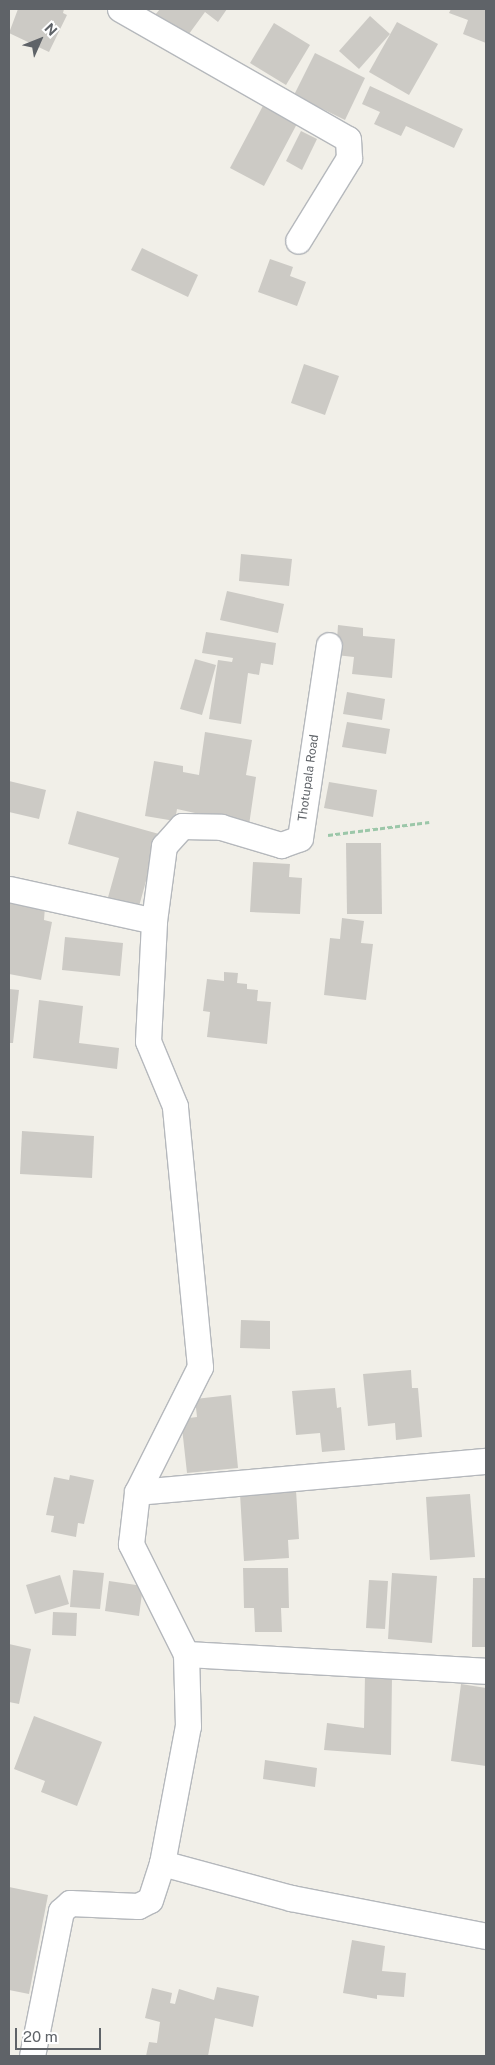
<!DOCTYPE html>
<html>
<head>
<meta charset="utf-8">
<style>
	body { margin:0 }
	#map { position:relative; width:495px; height:2065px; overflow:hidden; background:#f1efe8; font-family:"Public Sans",sans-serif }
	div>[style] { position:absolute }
	.building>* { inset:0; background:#cccac5 }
	.path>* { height:3px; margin-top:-1.5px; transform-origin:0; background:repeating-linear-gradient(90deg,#9cc7a9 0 5px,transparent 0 7.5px) }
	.roads { filter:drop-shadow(1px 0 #b5b8bc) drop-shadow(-1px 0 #b5b8bc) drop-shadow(0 1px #b5b8bc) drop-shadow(0 -1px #b5b8bc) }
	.minor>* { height:25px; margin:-12.5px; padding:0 12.5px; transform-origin:12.5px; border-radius:12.5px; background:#fff }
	span { translate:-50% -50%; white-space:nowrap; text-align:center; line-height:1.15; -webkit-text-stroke:4px #fff; paint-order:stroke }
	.street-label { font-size:12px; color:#5f6368 }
	.frame { position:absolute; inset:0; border:10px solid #5f6368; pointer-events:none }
	.north { position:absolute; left:15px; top:15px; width:50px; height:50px; -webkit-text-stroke:4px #fff; paint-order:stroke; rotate:46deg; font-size:14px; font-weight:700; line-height:20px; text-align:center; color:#5f6368 }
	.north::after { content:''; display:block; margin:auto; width:18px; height:22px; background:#5f6368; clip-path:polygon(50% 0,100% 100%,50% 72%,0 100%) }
	.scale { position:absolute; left:15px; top:2028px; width:86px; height:22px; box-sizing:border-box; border:2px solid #5f6368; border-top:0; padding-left:6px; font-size:15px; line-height:18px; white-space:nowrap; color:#5f6368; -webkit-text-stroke:4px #fff; paint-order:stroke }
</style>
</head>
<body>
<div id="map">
	<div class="building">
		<div style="clip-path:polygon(18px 9px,64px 9px,63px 13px,67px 15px,49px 52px,9px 33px)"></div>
		<div style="clip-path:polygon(160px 9px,227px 9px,218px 22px,205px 12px,186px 38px,155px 15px)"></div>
		<div style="clip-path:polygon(451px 9px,486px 9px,486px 43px,463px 34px,468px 20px,449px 13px)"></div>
		<div style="clip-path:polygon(370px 16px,390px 34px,359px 69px,339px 51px)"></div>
		<div style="clip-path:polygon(397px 22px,438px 44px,409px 95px,369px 72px)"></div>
		<div style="clip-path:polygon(274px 23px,310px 45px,286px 85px,250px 63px)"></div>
		<div style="clip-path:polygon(315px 53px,365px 78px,345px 120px,294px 95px)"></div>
		<div style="clip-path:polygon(370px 86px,463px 129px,454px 148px,406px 126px,401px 136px,374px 124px,380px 112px,362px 104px)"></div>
		<div style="clip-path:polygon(265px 102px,299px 120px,264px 186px,230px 168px)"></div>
		<div style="clip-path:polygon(301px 131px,317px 139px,302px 170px,286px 161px)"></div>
		<div style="clip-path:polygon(142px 248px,198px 275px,188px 297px,131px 270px)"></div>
		<div style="clip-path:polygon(270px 259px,293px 267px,290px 276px,306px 282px,297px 306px,258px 292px)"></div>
		<div style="clip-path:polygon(304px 364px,339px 376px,325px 415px,291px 403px)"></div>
		<div style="clip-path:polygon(241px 554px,292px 559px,289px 586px,239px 581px)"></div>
		<div style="clip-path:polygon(227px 591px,284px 604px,278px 633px,220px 620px)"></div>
		<div style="clip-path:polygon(338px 625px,363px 628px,363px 636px,395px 639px,392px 678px,352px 674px,354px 657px,336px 655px)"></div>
		<div style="clip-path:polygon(206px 632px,276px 643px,273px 665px,261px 663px,259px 675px,248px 673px,241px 724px,209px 719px,218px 660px,232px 662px,233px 658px,202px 653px)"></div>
		<div style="clip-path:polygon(195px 659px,216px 665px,202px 715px,180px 709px)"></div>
		<div style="clip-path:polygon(347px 692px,385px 699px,382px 720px,343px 714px)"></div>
		<div style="clip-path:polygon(347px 722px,390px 729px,386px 754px,342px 747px)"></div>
		<div style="clip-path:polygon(205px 732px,252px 740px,246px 775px,256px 777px,249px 825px,177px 809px,175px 821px,145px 816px,154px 761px,183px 766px,183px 772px,199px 775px)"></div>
		<div style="clip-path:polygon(9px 781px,46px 790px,39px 819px,9px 812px)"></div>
		<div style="clip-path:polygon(329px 782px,377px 790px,373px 817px,324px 808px)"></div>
		<div style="clip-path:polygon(77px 811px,159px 834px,138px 910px,107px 901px,119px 858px,68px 844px)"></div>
		<div style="clip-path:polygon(346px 843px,381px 843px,382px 914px,347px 914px)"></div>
		<div style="clip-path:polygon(253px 862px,290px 864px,289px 877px,302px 878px,300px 914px,250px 912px)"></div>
		<div style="clip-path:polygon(9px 900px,45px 907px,44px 920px,52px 922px,41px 980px,9px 974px)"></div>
		<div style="clip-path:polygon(342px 918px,364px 921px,361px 943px,373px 944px,366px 1000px,324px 995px,330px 938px,340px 939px)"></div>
		<div style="clip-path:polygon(65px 937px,123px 943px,120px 976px,62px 970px)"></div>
		<div style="clip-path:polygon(224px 972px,238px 973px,237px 983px,247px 984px,247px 989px,258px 990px,257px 1001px,271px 1002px,267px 1044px,207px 1037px,210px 1012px,203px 1011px,207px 979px,224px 981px)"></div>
		<div style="clip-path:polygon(9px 989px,19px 990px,13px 1043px,9px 1043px)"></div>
		<div style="clip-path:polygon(39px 1000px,83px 1006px,79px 1043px,119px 1048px,117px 1069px,33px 1058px)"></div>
		<div style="clip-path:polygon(22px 1131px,94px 1136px,92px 1178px,20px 1174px)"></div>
		<div style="clip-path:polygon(241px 1320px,270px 1321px,270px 1349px,240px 1348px)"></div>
		<div style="clip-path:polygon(411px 1370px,412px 1388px,418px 1388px,422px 1437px,396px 1440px,395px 1423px,368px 1426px,363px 1374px)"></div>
		<div style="clip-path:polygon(335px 1388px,337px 1408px,341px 1407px,345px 1450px,322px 1452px,320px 1433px,296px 1435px,292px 1391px)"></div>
		<div style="clip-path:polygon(231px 1395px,238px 1468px,187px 1473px,181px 1419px,197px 1417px,195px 1399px)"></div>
		<div style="clip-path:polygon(70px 1475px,94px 1480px,84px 1524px,78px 1523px,76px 1537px,51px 1532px,54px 1516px,46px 1515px,54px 1477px,69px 1480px)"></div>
		<div style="clip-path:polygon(296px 1490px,299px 1539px,288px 1540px,289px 1558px,244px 1561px,240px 1494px)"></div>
		<div style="clip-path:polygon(470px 1494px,475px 1557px,430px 1560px,426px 1497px)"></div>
		<div style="clip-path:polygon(243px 1568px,288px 1568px,289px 1608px,281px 1608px,282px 1632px,255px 1632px,254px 1608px,244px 1608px)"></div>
		<div style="clip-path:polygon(73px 1570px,104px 1573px,100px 1609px,70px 1607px)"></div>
		<div style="clip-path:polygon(392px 1573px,437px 1576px,432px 1643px,388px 1639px)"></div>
		<div style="clip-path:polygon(60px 1575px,69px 1604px,35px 1614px,26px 1585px)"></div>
		<div style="clip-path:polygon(473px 1578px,486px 1578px,486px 1647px,472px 1647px)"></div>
		<div style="clip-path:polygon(369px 1580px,388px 1581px,385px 1629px,366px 1628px)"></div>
		<div style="clip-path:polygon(109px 1581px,143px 1586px,139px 1616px,105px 1611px)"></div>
		<div style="clip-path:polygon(53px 1612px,77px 1613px,76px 1636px,52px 1635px)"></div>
		<div style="clip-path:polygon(9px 1644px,31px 1649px,19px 1704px,9px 1702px)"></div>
		<div style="clip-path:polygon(365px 1675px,392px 1676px,391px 1755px,324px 1750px,327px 1723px,364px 1728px)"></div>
		<div style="clip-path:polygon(461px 1684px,486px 1688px,486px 1766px,451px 1761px)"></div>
		<div style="clip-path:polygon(34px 1716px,102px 1742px,77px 1806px,41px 1792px,45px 1781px,14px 1769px)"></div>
		<div style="clip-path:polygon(265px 1760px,317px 1768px,315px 1787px,263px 1779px)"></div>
		<div style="clip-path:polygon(9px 1887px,48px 1895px,29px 1994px,9px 1990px)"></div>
		<div style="clip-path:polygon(352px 1940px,385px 1946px,382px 1971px,406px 1973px,404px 1997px,377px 1995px,377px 1999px,343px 1993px)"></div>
		<div style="clip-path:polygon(217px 1987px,259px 1996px,253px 2027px,215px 2018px,208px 2056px,146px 2056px,149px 2042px,157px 2043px,160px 2022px,145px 2018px,152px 1988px,172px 1993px,170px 2003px,175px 2004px,179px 1989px,214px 2000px)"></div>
	</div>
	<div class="path">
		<div style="left:328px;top:835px;width:102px;rotate:-7.3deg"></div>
	</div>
	<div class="roads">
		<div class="minor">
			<div style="left:120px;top:9px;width:262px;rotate:29.7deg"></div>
			<div style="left:348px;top:139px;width:19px;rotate:87deg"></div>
			<div style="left:349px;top:158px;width:97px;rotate:121.6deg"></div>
			<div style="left:9px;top:889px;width:148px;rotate:12.4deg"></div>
			<div style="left:154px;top:921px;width:76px;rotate:-82.4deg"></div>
			<div style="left:164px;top:846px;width:27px;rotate:-48deg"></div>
			<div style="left:182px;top:826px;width:39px;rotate:1deg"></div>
			<div style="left:221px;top:827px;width:63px;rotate:16.7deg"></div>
			<div style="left:281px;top:845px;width:20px;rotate:-20deg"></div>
			<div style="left:300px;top:838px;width:195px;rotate:-81.5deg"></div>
			<div style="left:137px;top:1492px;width:350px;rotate:-5.1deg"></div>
			<div style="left:186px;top:1654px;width:300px;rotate:3.2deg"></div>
			<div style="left:162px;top:1863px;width:134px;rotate:15.2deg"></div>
			<div style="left:291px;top:1898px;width:199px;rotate:11deg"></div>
			<div style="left:32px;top:2056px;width:148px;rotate:-78.7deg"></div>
			<div style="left:61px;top:1911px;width:12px;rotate:-42deg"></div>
			<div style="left:70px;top:1903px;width:68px;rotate:2.5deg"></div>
			<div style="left:138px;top:1906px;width:13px;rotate:-27deg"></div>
			<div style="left:150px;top:1900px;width:39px;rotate:-72deg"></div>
			<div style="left:162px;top:1863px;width:139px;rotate:-79.3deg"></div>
			<div style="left:188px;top:1726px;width:72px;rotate:-91.6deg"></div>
			<div style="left:186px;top:1654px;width:123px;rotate:-116.6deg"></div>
			<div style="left:131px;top:1544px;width:52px;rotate:-83.4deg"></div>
			<div style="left:137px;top:1492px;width:140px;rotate:-63.3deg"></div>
			<div style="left:200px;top:1367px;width:262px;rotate:-95.5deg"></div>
			<div style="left:175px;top:1106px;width:70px;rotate:-112.6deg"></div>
			<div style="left:148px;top:1041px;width:120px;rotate:-87.1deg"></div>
		</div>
	</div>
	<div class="street-label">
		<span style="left:309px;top:778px;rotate:-82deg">Thotupala Road</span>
	</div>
	<div class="frame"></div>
	<div class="north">N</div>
	<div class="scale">20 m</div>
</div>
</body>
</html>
